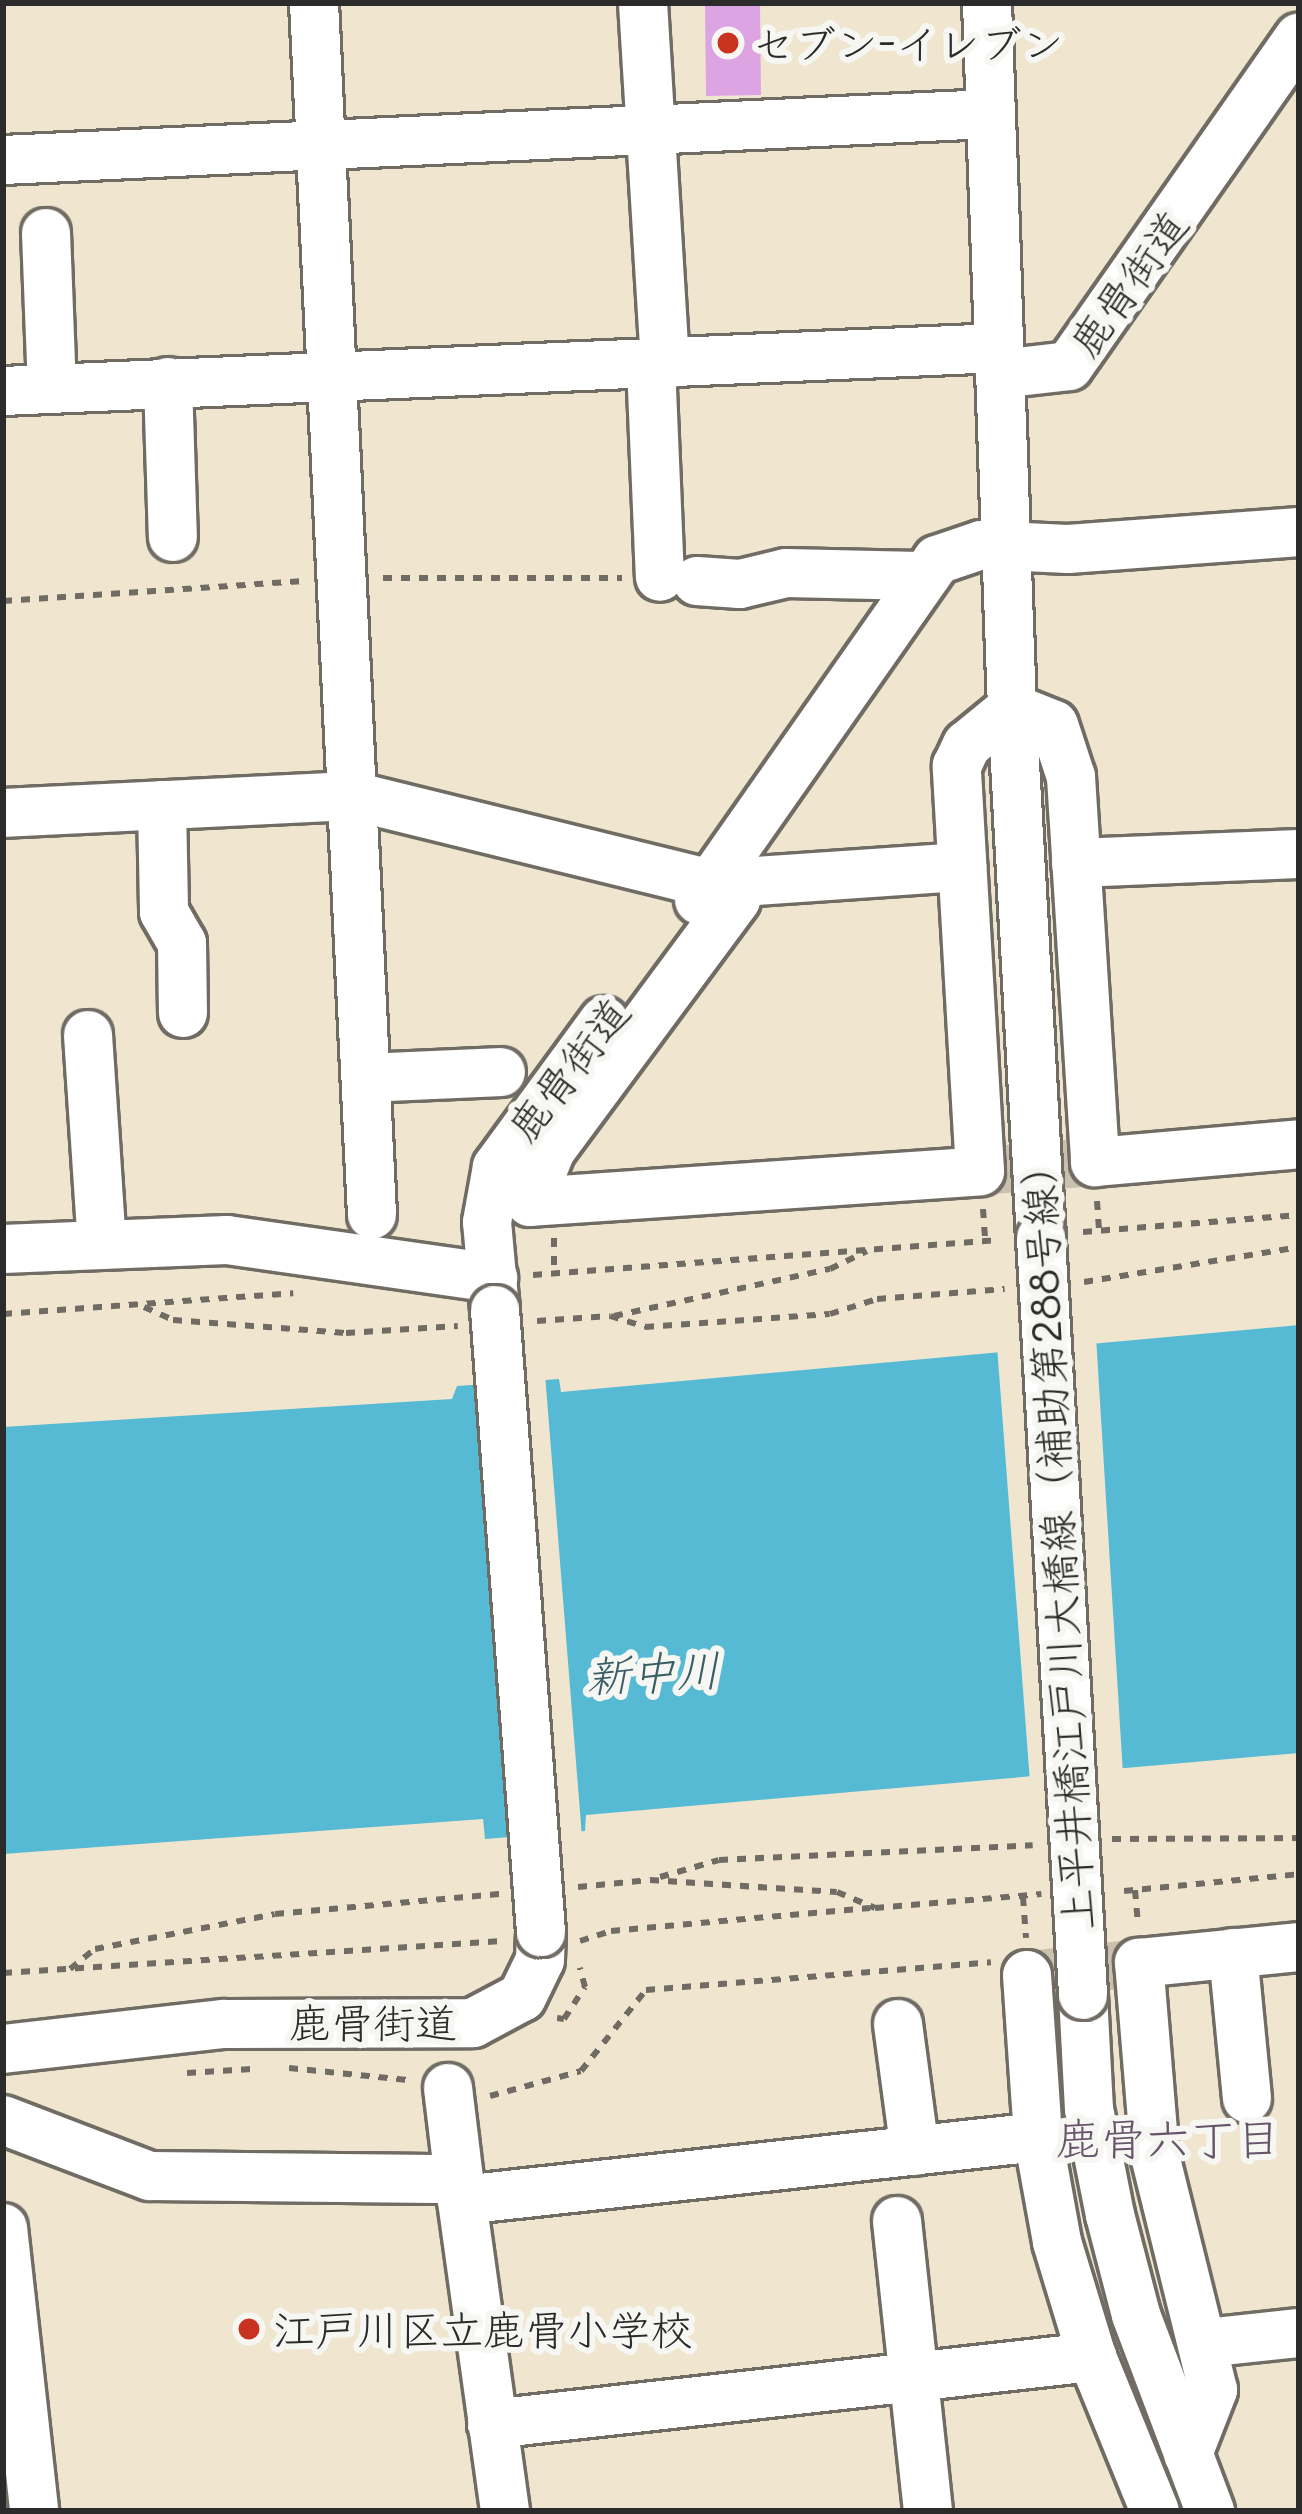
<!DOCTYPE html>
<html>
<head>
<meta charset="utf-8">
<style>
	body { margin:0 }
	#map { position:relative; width:1302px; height:2514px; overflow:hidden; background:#f0e6cf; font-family:Mali,"Klee One",sans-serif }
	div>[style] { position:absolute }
	.water>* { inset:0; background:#57bad5 }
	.pier>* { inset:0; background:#f0e6cf }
	.building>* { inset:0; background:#dda4e3 }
	.minor-tunnel>* { height:48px; margin-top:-24px; transform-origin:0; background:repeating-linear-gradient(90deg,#c9c1ae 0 48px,transparent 0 72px) }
	.path>* { height:6px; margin-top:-3px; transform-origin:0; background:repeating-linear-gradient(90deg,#706c64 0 9px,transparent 0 18px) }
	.roads { filter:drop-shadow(3px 0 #706c64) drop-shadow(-3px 0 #706c64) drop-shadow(0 3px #706c64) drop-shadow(0 -3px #706c64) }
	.minor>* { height:48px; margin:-24px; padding:0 24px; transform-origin:24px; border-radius:24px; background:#fff }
	.bridges { filter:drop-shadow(3px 0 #706c64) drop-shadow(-3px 0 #706c64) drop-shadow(0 3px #706c64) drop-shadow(0 -3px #706c64) }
	.minor-bridge>* { height:48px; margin:-24px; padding:0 24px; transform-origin:24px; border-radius:24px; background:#fff }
	.dots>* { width:33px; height:33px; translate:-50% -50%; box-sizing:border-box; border:6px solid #f6f6f2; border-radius:50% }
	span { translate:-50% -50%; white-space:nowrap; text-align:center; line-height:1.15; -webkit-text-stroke:12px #f6f6f2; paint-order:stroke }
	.poi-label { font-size:42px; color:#2b2b2b }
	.left { translate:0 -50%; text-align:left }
	.street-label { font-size:42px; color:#2b2b2b }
	.water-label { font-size:45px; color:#3a5d66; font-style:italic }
	.neighbourhood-label { font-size:45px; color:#69556b }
	.frame { position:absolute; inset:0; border:6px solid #2b2b2b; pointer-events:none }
</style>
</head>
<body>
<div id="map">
	<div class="water">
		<div style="clip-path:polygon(1299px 1325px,1299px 1753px,586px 1815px,585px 1831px,485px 1839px,483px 1819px,3px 1854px,3px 1427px,452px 1399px,457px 1386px,559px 1379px,561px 1392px)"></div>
	</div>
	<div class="pier">
		<div style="clip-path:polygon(1096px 1337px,1123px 1774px,1030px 1782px,997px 1346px)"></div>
		<div style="clip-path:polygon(545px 1374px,582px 1837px,518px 1843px,481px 1378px)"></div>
	</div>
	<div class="building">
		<div style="clip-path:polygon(705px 3px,760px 3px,761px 95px,706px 96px)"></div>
	</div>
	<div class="minor-tunnel">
		<div style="left:980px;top:1171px;width:115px;rotate:-4.5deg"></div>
		<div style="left:1027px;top:1975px;width:113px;rotate:-6.1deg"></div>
	</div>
	<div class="path">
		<div style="left:383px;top:578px;width:239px"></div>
		<div style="left:3px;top:601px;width:302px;rotate:-3.8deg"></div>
		<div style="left:1097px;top:1201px;width:29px;rotate:86deg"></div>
		<div style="left:983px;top:1209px;width:32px;rotate:86deg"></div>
		<div style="left:1083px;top:1232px;width:217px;rotate:-4.5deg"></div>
		<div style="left:554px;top:1238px;width:35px;rotate:90deg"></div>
		<div style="left:533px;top:1275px;width:467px;rotate:-4.3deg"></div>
		<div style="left:1084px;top:1282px;width:218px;rotate:-9.2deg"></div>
		<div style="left:144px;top:1307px;width:32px;rotate:24deg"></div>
		<div style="left:173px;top:1320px;width:173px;rotate:4.3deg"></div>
		<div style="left:346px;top:1333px;width:112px;rotate:-3.6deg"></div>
		<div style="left:3px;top:1314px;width:291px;rotate:-4.1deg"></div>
		<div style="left:614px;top:1316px;width:221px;rotate:-12.3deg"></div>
		<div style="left:830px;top:1269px;width:41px;rotate:-25.9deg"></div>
		<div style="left:537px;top:1321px;width:73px;rotate:-3.9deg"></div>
		<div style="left:610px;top:1316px;width:37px;rotate:17deg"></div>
		<div style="left:645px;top:1327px;width:185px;rotate:-4deg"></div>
		<div style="left:830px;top:1314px;width:49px;rotate:-17.7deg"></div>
		<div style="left:877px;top:1299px;width:128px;rotate:-4.5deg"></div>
		<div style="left:1112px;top:1839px;width:187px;rotate:-0.3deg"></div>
		<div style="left:660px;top:1877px;width:61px;rotate:-16.1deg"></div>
		<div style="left:719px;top:1860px;width:314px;rotate:-2.7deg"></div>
		<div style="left:578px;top:1887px;width:72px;rotate:-5.6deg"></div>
		<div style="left:650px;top:1880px;width:187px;rotate:3.7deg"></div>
		<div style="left:837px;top:1892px;width:41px;rotate:22.8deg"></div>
		<div style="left:875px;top:1908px;width:167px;rotate:-4.8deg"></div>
		<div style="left:1135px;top:1890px;width:34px;rotate:85deg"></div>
		<div style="left:1124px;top:1891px;width:176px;rotate:-5.5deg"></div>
		<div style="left:1023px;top:1897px;width:41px;rotate:85.8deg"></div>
		<div style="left:580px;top:1941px;width:33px;rotate:-18deg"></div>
		<div style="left:611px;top:1931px;width:260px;rotate:-5.1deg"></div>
		<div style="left:70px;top:1969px;width:32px;rotate:-39deg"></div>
		<div style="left:95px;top:1949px;width:183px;rotate:-11deg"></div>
		<div style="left:275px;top:1914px;width:225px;rotate:-5.1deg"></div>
		<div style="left:3px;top:1973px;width:500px;rotate:-3.67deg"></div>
		<div style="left:557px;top:2018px;width:7px;rotate:8deg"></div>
		<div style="left:564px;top:2019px;width:38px;rotate:-57deg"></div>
		<div style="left:585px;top:1987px;width:20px;rotate:-105deg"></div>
		<div style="left:289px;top:2068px;width:119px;rotate:5.8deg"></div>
		<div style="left:187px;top:2073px;width:65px;rotate:-3.5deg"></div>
		<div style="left:490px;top:2096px;width:94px;rotate:-15.4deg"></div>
		<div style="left:581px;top:2071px;width:104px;rotate:-51.3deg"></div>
		<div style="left:646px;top:1990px;width:346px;rotate:-4.6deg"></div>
	</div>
	<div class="roads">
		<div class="minor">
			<div style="left:314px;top:3px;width:1213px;rotate:87.26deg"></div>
			<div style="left:643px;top:3px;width:363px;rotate:86.5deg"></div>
			<div style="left:987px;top:3px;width:705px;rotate:87.97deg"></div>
			<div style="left:1012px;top:708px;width:531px;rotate:86.87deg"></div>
			<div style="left:3px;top:160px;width:989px;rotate:-2.67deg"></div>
			<div style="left:46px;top:233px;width:155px;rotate:87.8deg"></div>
			<div style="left:651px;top:365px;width:212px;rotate:87.6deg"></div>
			<div style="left:1000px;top:374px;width:69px;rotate:-6.6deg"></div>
			<div style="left:1069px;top:366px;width:401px;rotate:-55deg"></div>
			<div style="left:168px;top:382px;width:155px;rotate:88.2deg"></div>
			<div style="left:3px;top:391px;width:997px;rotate:-2.47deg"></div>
			<div style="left:697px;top:581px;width:43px;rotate:4deg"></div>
			<div style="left:740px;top:584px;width:47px;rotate:-13.4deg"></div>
			<div style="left:786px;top:573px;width:134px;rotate:1.3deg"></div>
			<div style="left:162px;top:805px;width:107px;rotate:88.9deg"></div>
			<div style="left:164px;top:912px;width:36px;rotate:60deg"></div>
			<div style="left:182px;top:943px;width:70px;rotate:89.2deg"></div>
			<div style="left:3px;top:813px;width:350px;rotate:-2.8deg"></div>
			<div style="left:353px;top:796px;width:370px;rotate:13.8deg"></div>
			<div style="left:712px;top:884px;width:251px;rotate:-3.9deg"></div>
			<div style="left:1076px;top:863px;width:223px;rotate:-2.3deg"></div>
			<div style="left:738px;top:881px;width:19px;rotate:96deg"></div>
			<div style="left:736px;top:900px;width:311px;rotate:126.5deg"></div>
			<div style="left:551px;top:1150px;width:56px;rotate:112deg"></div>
			<div style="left:530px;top:1202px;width:451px;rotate:-3.9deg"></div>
			<div style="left:980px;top:1171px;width:406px;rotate:-93.3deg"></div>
			<div style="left:957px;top:766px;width:23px;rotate:-65deg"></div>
			<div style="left:967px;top:745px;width:58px;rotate:-39.4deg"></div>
			<div style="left:1012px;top:708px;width:45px;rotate:22deg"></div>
			<div style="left:1054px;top:725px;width:55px;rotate:71.9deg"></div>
			<div style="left:1071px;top:777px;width:386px;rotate:86.4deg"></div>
			<div style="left:1095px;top:1162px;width:205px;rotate:-5deg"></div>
			<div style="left:699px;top:900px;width:415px;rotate:-55deg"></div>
			<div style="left:937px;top:560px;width:46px;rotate:-18.8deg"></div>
			<div style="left:981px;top:545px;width:87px;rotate:2.6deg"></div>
			<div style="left:1068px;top:549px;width:232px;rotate:-4.2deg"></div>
			<div style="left:88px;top:1035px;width:210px;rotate:86.2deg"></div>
			<div style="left:366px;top:1078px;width:135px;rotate:-2.5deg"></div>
			<div style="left:3px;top:1249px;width:224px;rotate:-2.3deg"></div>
			<div style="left:227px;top:1240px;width:269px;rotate:8.1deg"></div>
			<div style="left:495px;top:1310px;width:88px;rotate:-95.2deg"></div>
			<div style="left:487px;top:1222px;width:56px;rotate:-79.7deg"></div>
			<div style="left:497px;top:1167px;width:181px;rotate:-53.8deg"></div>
			<div style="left:1233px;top:1953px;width:146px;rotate:84.5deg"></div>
			<div style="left:1027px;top:1975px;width:162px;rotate:86.1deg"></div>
			<div style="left:1038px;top:2137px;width:107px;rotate:79.7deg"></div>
			<div style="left:1057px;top:2242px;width:120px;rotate:73.1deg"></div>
			<div style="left:1092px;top:2357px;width:166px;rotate:67.8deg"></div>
			<div style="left:1083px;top:1995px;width:114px;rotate:87deg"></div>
			<div style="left:1089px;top:2109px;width:108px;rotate:78.8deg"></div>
			<div style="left:1110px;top:2215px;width:103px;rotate:75.4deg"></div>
			<div style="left:1136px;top:2315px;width:210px;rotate:69.3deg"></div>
			<div style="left:898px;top:2024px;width:128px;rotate:82.4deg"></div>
			<div style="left:3px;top:2049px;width:222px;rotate:-6.5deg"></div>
			<div style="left:224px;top:2024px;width:249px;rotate:-0.2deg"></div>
			<div style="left:473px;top:2023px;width:55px;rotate:-28deg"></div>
			<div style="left:522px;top:1997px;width:41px;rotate:-64.1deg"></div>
			<div style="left:540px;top:1960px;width:28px;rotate:-88deg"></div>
			<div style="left:448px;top:2088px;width:92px;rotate:83.1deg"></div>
			<div style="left:3px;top:2120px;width:157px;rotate:20.9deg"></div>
			<div style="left:150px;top:2176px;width:309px;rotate:0.6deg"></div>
			<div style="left:459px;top:2179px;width:335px;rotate:82.1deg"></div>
			<div style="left:462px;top:2200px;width:579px;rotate:-6.24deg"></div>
			<div style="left:897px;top:2221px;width:292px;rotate:83.9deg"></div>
			<div style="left:3px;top:2228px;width:285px;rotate:83.7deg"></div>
			<div style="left:1205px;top:2343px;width:95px;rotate:-6.1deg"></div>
			<div style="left:492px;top:2424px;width:604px;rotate:-6.37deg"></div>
			<div style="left:1188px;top:2454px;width:69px;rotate:-68.7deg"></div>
			<div style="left:1213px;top:2390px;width:241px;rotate:-103.9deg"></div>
			<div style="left:1155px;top:2156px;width:194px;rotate:-94.7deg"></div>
			<div style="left:1139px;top:1963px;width:161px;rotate:-5.7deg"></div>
		</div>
	</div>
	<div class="bridges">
		<div class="minor-bridge">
			<div style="left:1041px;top:1238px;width:758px;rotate:86.82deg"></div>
			<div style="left:495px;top:1310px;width:624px;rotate:85.77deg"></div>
		</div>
	</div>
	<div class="dots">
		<div style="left:728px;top:43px;background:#c8321e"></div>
		<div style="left:249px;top:2329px;background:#c8321e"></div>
	</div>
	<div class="poi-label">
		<span class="left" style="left:752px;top:43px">セブン-イレブン</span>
		<span class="left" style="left:273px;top:2329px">江戸川区立鹿骨小学校</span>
	</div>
	<div class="street-label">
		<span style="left:1128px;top:283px;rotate:-54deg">鹿骨街道</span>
		<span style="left:568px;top:1069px;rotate:-52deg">鹿骨街道</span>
		<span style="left:1057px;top:1537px;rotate:-93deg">上平井橋江戸川大橋線（補助第288号線）</span>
		<span style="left:373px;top:2022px">鹿骨街道</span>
	</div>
	<div class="water-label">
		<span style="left:653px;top:1672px;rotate:-3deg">新中川</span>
	</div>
	<div class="neighbourhood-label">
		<span style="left:1168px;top:2138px">鹿骨六丁目</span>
	</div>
	<div class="frame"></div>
</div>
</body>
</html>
